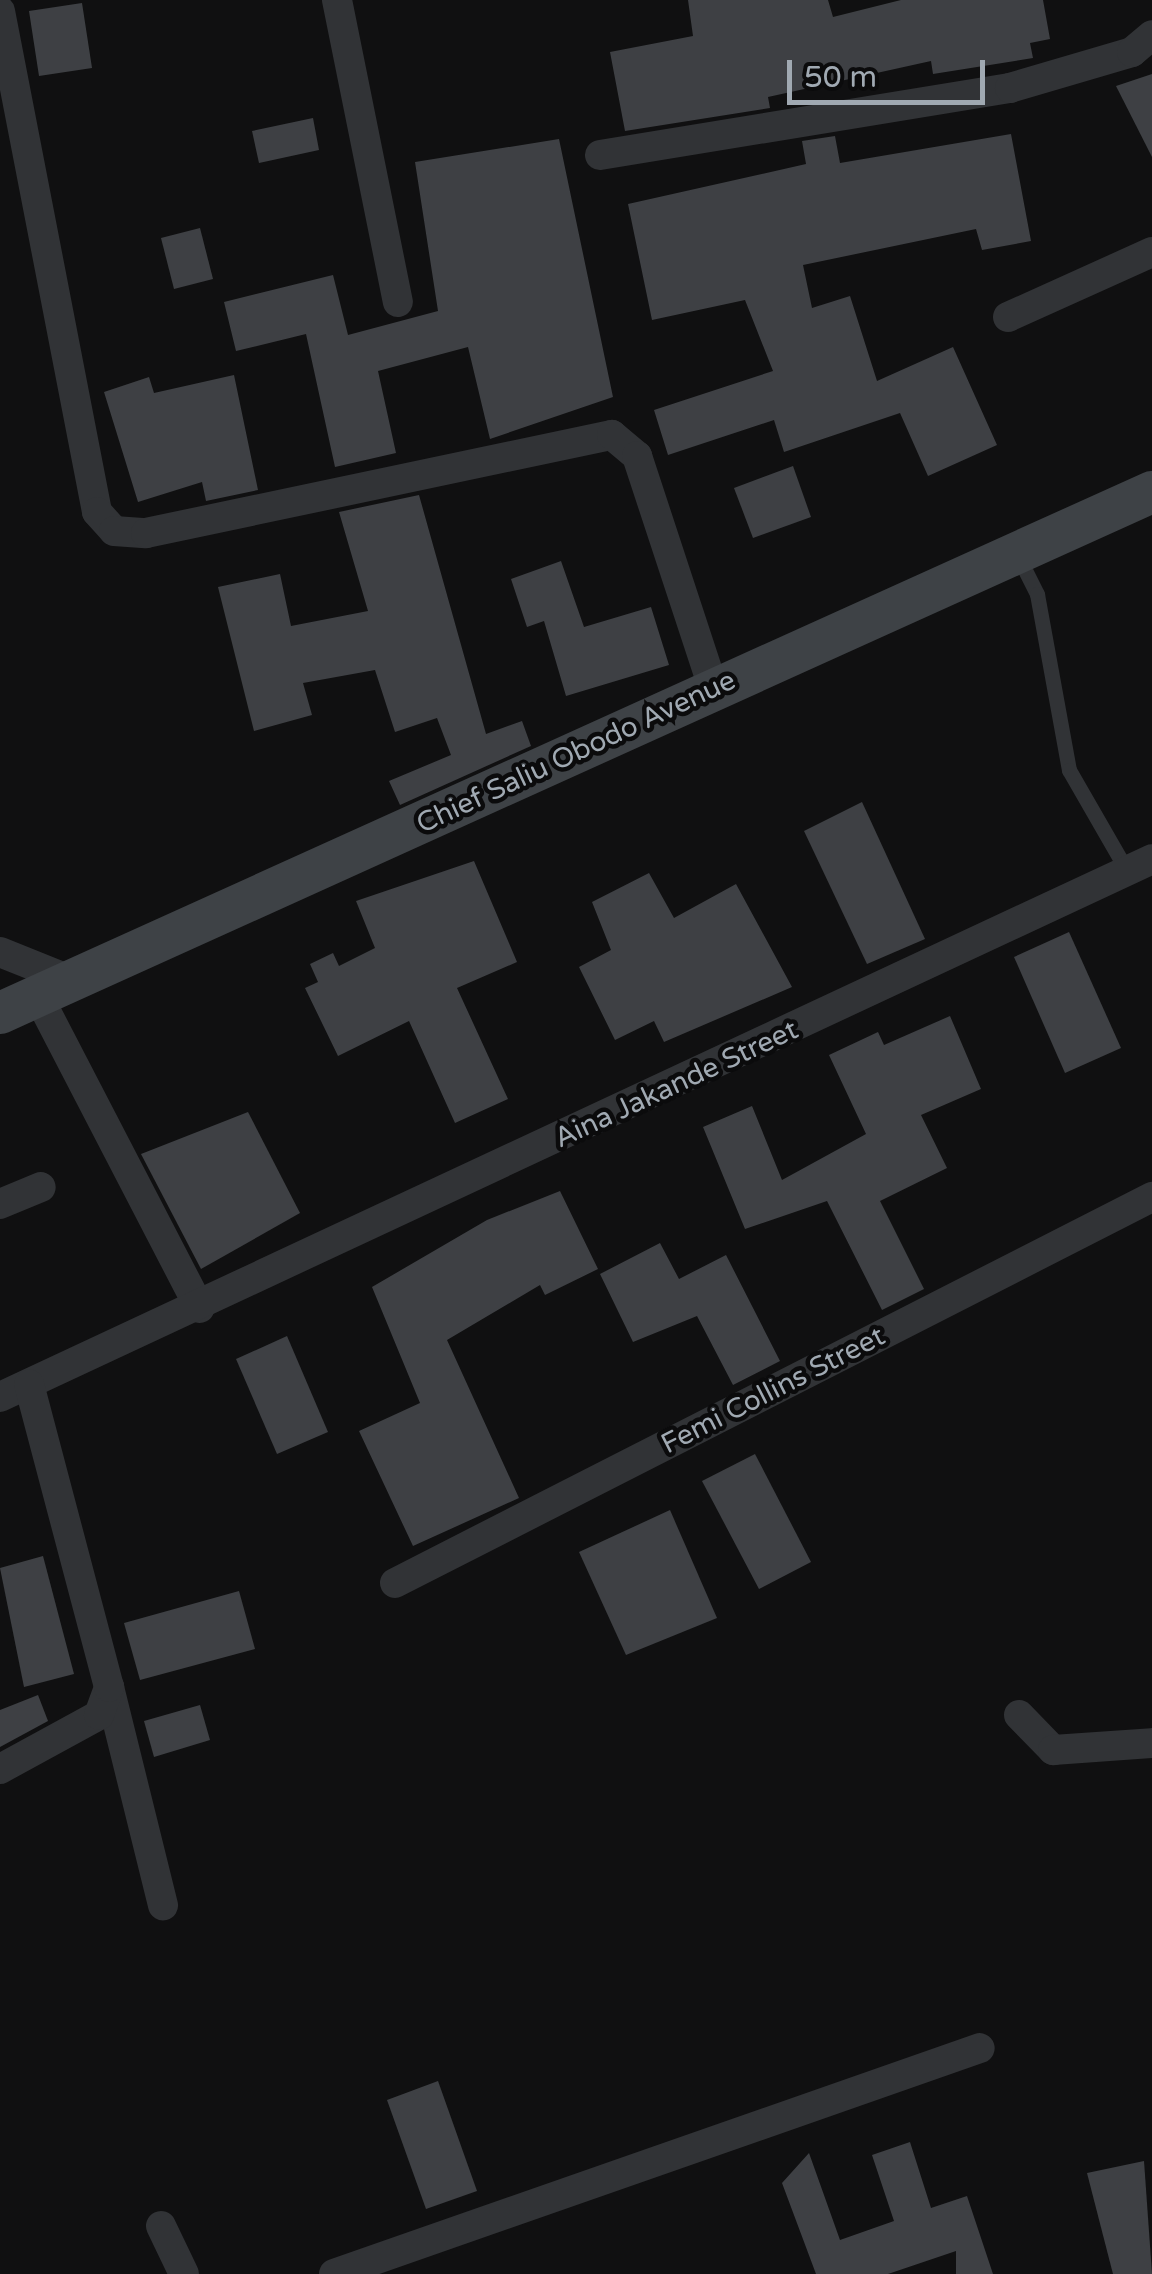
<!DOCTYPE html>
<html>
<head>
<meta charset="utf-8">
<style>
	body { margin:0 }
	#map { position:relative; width:1152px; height:2274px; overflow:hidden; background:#101011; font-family:"Varela Round",sans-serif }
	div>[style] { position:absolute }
	.building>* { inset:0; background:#3e4044 }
	.lane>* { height:15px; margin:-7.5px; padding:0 7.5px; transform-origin:7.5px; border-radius:7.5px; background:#313336 }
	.street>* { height:30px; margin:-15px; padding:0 15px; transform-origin:15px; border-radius:15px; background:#313336 }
	.secondary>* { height:42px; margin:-21px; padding:0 21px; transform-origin:21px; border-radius:21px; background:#3e4246 }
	span { translate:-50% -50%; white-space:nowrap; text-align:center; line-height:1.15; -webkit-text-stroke:9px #0b0b0c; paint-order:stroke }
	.street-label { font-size:28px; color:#a0a9b2 }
	.scale { position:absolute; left:787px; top:60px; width:198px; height:45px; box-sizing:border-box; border:5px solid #a0a9b2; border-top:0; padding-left:12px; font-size:30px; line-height:35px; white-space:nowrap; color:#a0a9b2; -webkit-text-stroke:8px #0b0b0c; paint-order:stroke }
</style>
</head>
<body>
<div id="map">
	<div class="building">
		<div style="clip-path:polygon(688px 0,828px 0,833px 17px,901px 0,1043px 0,1050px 39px,1030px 43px,1033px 58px,933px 74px,931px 61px,768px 97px,770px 108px,625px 131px,610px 52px,693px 36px)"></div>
		<div style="clip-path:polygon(82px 3px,92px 68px,39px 76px,29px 11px)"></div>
		<div style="clip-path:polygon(1152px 74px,1152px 157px,1116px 86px)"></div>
		<div style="clip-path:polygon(313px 118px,319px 150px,259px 163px,252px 131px)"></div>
		<div style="clip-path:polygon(1011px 134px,1031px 241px,982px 250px,976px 229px,803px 265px,812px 308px,850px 296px,877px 381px,953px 347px,997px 445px,928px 476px,900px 413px,784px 452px,774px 420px,668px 455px,654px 410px,773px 371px,745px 300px,652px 320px,628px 204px,806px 164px,802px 141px,835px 136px,840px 163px)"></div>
		<div style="clip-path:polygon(559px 139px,613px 397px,490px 439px,468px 347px,378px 371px,396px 453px,335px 467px,306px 334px,236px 351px,224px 302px,333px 275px,348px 335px,438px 311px,415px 162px)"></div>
		<div style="clip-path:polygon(200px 228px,213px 279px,174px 289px,161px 238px)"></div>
		<div style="clip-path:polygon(234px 375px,258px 490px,206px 501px,202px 482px,138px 502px,104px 392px,149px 377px,154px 393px)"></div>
		<div style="clip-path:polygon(793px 466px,811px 517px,753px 538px,734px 488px)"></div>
		<div style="clip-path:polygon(419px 495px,486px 734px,522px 721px,531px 746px,400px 805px,389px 781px,451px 755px,437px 718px,395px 732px,375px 670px,303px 683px,312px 715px,254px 731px,218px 587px,280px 574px,291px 626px,368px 611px,339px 512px)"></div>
		<div style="clip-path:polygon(561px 561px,584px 627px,651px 607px,669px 665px,566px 696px,544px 621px,527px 627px,511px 579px)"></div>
		<div style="clip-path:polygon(862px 802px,925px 939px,867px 964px,804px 831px)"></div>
		<div style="clip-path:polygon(474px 861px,517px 962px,457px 988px,508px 1099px,455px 1123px,409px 1021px,338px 1056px,305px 988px,318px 982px,310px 964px,333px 953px,339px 966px,375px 948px,356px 901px)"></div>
		<div style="clip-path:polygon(649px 873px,674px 918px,736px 884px,792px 987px,664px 1042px,654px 1021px,615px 1040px,579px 967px,611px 950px,592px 902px)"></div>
		<div style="clip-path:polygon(1069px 932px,1121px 1048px,1065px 1073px,1014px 957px)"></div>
		<div style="clip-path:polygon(950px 1016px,981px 1089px,921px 1115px,947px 1168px,880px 1201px,924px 1289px,882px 1310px,827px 1201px,745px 1229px,703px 1127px,752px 1106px,782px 1180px,866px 1134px,829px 1055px,878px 1032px,884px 1045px)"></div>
		<div style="clip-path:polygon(248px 1112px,300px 1213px,201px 1269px,141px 1154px)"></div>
		<div style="clip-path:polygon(560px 1191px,598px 1269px,545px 1295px,540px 1285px,447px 1340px,519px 1498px,413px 1546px,359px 1431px,420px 1403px,372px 1287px,487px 1220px)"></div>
		<div style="clip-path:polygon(660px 1243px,679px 1279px,726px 1255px,780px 1361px,733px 1385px,697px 1316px,633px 1342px,600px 1274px)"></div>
		<div style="clip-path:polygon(287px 1336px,328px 1432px,277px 1454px,236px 1359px)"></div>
		<div style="clip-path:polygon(755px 1454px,811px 1562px,759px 1589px,702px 1481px)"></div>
		<div style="clip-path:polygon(670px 1510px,717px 1618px,626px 1655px,579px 1552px)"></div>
		<div style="clip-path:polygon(43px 1556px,74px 1674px,24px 1687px,0 1568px)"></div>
		<div style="clip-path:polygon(239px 1591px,255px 1649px,140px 1680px,124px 1623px)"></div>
		<div style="clip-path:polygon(38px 1695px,48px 1721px,0 1747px,0 1710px)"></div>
		<div style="clip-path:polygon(200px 1705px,210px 1740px,154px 1757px,144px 1721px)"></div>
		<div style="clip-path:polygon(438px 2081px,477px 2191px,426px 2209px,387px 2100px)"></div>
		<div style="clip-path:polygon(910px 2142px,931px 2208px,967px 2196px,993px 2274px,956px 2274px,956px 2251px,888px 2274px,816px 2274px,782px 2183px,809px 2153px,840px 2240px,894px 2221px,872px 2155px)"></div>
		<div style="clip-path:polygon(1144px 2161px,1152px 2274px,1113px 2274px,1087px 2173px)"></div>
	</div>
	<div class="lane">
		<div style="left:1017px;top:554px;width:45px;rotate:63.4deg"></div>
		<div style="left:1037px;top:594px;width:179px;rotate:79.7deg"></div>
		<div style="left:1069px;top:770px;width:116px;rotate:60.1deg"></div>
	</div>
	<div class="street">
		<div style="left:337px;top:0;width:308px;rotate:78.6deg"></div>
		<div style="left:0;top:11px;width:510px;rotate:79.04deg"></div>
		<div style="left:97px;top:512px;width:25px;rotate:48deg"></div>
		<div style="left:114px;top:531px;width:32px;rotate:4deg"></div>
		<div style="left:146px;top:533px;width:476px;rotate:-11.9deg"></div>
		<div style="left:612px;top:435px;width:33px;rotate:40deg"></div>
		<div style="left:637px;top:456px;width:243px;rotate:71.8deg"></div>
		<div style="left:600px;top:155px;width:415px;rotate:-9.3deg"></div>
		<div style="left:1010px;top:88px;width:127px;rotate:-16.4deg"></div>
		<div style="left:1132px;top:52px;width:26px;rotate:-40deg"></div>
		<div style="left:1008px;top:317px;width:158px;rotate:-24.3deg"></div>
		<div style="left:0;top:952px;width:81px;rotate:21.8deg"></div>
		<div style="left:39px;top:998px;width:349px;rotate:62.6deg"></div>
		<div style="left:0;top:1204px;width:44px;rotate:-22.5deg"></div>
		<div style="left:0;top:1397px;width:1271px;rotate:-25.03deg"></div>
		<div style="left:395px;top:1583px;width:850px;rotate:-27.02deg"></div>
		<div style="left:109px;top:1687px;width:225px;rotate:76.1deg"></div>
		<div style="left:1019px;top:1715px;width:49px;rotate:45.8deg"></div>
		<div style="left:1053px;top:1750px;width:99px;rotate:-4deg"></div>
		<div style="left:0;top:1769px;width:113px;rotate:-28.6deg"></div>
		<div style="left:99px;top:1715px;width:30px;rotate:-70deg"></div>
		<div style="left:109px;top:1687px;width:313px;rotate:-104.8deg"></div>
		<div style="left:161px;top:2226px;width:53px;rotate:64.4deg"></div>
		<div style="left:334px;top:2274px;width:684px;rotate:-19.28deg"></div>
	</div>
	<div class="secondary">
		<div style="left:0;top:1013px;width:1264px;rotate:-24.34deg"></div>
	</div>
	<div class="street-label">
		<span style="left:576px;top:752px;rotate:-25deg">Chief Saliu Obodo Avenue</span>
		<span style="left:676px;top:1084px;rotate:-25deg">Aina Jakande Street</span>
		<span style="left:773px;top:1390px;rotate:-27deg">Femi Collins Street</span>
	</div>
	<div class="scale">50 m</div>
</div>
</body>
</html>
